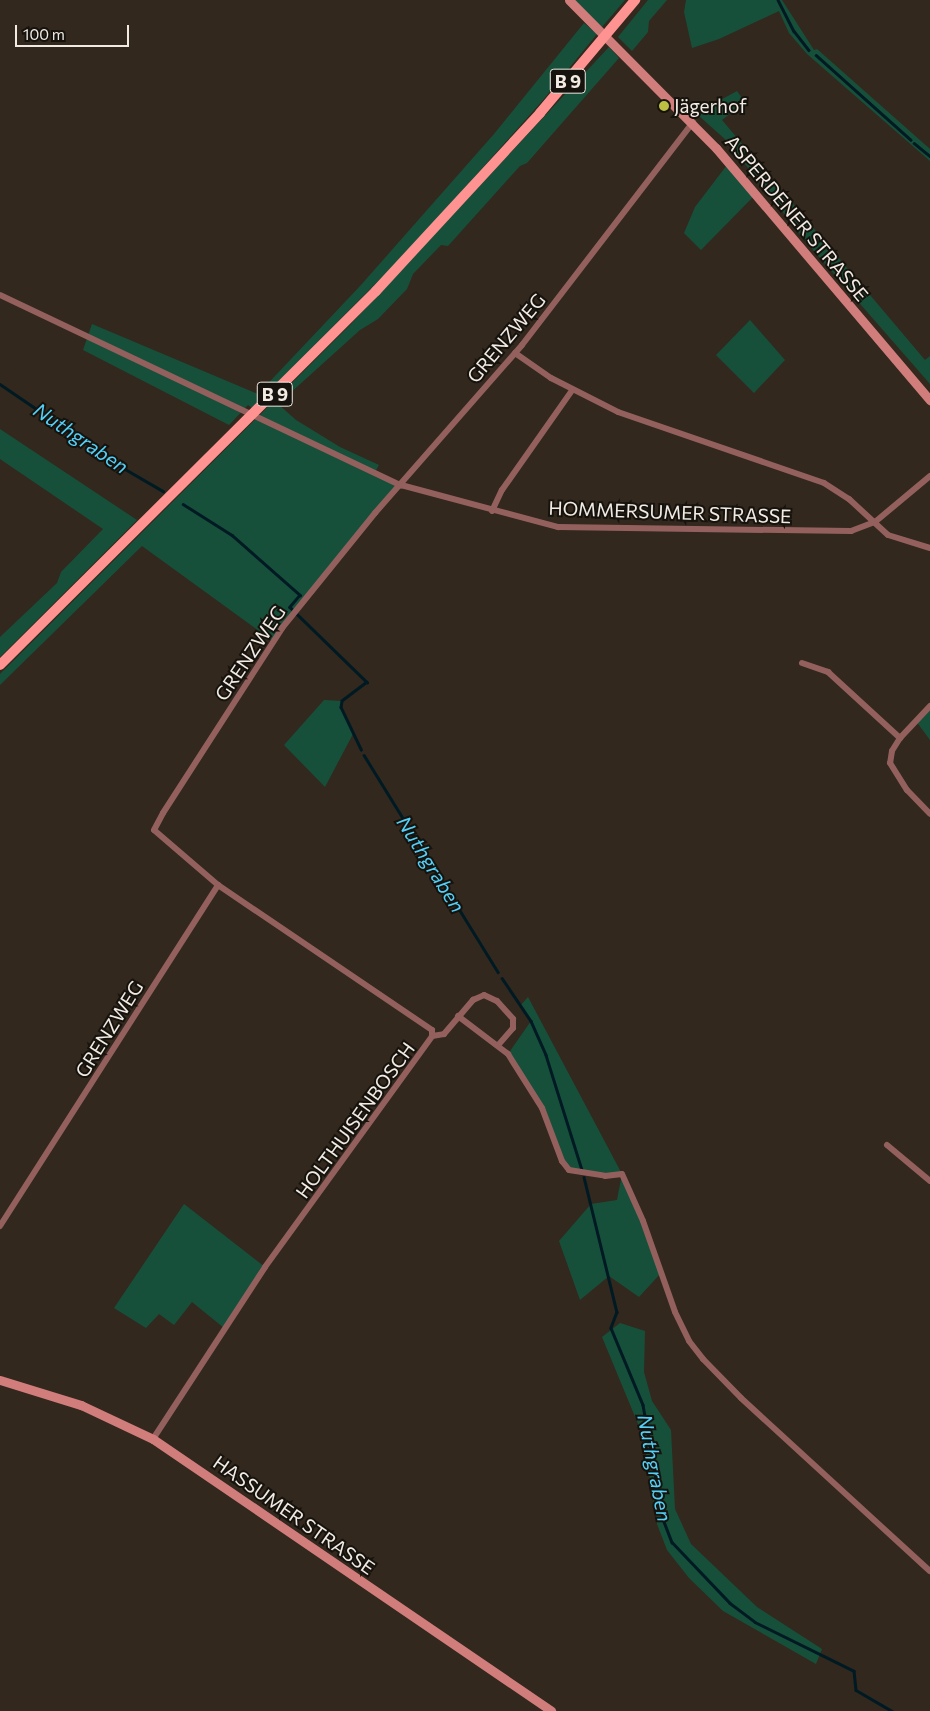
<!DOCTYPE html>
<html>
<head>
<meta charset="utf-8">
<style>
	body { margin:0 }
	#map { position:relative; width:930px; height:1711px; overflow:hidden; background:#32281d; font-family:Commissioner,sans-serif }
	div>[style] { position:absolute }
	.green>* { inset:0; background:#17503a }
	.stream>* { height:2.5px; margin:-1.25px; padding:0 1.25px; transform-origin:1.25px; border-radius:1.25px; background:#001a23 }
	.street>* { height:6px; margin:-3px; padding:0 3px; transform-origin:3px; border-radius:3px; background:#94605e }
	.secondary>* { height:9px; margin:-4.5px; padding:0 4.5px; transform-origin:4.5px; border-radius:4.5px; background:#d07d7b }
	.primary>* { height:10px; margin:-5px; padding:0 5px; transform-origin:5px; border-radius:5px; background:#ff9391 }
	.dots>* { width:14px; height:14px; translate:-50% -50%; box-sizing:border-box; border:2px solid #16120d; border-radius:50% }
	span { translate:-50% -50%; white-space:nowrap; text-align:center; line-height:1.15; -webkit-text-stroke:4px #16120d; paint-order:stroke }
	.shield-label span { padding:1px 4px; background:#16120d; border:1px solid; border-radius:4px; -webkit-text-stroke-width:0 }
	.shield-label { font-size:18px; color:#f1ebe3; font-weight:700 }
	.poi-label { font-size:19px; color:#f1ebe3 }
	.left { translate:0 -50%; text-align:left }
	.street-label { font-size:19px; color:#f1ebe3 }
	.water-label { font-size:20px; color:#52d0f7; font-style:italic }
	.scale { position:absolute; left:15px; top:25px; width:114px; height:22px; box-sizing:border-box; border:2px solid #f1ebe3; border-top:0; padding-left:6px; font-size:15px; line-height:18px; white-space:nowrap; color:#f1ebe3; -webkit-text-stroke:4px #16120d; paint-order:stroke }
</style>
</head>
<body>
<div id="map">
	<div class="green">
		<div style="clip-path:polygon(575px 0,625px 0,602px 27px)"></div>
		<div style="clip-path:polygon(648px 0,667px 0,649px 21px,648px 32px,632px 51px,618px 37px)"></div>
		<div style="clip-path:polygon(686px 0,782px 0,814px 50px,817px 49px,930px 149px,930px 161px,807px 54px,789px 33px,779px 11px,719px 39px,692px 48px,684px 12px)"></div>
		<div style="clip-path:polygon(584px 23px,597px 34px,543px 100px,408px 251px,252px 408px,248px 405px,229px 425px,83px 350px,92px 324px,258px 394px,361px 285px,494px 134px)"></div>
		<div style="clip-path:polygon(609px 47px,619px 58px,527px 163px,520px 166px,448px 246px,441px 245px,413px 274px,407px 289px,378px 319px,360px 330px,278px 404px,296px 420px,340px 447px,379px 465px,375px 472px,401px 485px,273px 641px,142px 546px,0 685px,0 674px,351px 324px)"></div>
		<div style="clip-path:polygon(737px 91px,745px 102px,722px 120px,925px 360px,930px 356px,930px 384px,807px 243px,727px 141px,698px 115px,704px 109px)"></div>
		<div style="clip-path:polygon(727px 165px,753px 197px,701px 250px,684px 233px,695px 207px)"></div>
		<div style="clip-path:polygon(750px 320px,785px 360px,754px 393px,716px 355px)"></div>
		<div style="clip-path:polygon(0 429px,137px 520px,0 657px,0 637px,57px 583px,61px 572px,103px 529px,0 459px)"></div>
		<div style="clip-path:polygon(324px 700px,342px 701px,341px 707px,353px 734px,325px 787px,284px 745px)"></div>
		<div style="clip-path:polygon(930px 706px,930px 740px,916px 721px)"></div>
		<div style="clip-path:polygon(528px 997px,622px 1174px,661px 1273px,639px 1297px,609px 1276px,580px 1300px,559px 1241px,591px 1204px,617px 1200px,622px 1174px,605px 1176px,569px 1170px,542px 1108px,508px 1054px,531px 1021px,520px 1006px)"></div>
		<div style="clip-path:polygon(184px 1204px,265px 1267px,224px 1328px,192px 1302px,174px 1325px,159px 1314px,146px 1328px,114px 1308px)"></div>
		<div style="clip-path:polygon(620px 1323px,645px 1331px,644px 1372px,652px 1401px,671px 1430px,675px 1509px,691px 1544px,757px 1607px,822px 1649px,816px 1664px,723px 1611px,689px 1578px,667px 1550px,657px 1524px,643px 1436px,602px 1337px)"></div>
	</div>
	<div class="stream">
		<div style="left:778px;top:0;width:35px;rotate:63deg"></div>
		<div style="left:794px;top:31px;width:24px;rotate:52deg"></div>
		<div style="left:816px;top:55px;width:127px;rotate:41.8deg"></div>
		<div style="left:914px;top:143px;width:21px;rotate:39deg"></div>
		<div style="left:0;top:384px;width:145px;rotate:34.3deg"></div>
		<div style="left:120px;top:466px;width:50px;rotate:30.2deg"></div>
		<div style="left:183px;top:504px;width:58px;rotate:32.3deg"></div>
		<div style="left:232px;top:535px;width:91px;rotate:41.4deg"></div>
		<div style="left:300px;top:595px;width:16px;rotate:130deg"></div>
		<div style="left:290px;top:607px;width:4px;rotate:45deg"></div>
		<div style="left:297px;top:614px;width:98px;rotate:44.2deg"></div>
		<div style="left:367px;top:682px;width:31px;rotate:143deg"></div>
		<div style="left:342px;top:701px;width:6px;rotate:99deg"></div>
		<div style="left:341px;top:707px;width:47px;rotate:64.5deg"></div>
		<div style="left:364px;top:755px;width:255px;rotate:58.3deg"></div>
		<div style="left:502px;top:978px;width:52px;rotate:56deg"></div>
		<div style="left:531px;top:1021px;width:37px;rotate:66deg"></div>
		<div style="left:546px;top:1055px;width:121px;rotate:72.6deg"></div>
		<div style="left:584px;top:1177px;width:139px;rotate:76.3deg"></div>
		<div style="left:617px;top:1312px;width:17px;rotate:111deg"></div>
		<div style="left:611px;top:1328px;width:83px;rotate:67.4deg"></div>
		<div style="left:643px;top:1405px;width:116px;rotate:80deg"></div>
		<div style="left:663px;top:1519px;width:25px;rotate:69deg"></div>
		<div style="left:672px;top:1542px;width:84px;rotate:46.4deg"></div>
		<div style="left:730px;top:1603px;width:31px;rotate:37deg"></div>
		<div style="left:755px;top:1622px;width:110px;rotate:26.3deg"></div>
		<div style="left:854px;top:1671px;width:19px;rotate:84deg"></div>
		<div style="left:856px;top:1690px;width:42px;rotate:30.3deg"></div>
	</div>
	<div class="street">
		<div style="left:0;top:295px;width:444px;rotate:25.4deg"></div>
		<div style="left:401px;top:485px;width:163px;rotate:15deg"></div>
		<div style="left:558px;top:527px;width:293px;rotate:0.8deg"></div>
		<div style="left:851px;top:531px;width:26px;rotate:-21deg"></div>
		<div style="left:875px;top:522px;width:72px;rotate:-39.9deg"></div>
		<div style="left:515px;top:353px;width:44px;rotate:34.8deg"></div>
		<div style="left:551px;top:378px;width:75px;rotate:26.9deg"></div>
		<div style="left:618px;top:412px;width:218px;rotate:19deg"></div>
		<div style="left:824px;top:483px;width:30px;rotate:33deg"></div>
		<div style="left:849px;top:499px;width:53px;rotate:42.7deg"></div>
		<div style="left:888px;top:535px;width:44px;rotate:17.2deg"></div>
		<div style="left:492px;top:511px;width:23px;rotate:-65deg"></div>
		<div style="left:502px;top:490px;width:123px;rotate:-54.9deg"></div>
		<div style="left:802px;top:663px;width:28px;rotate:19deg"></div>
		<div style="left:828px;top:672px;width:98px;rotate:42.5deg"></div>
		<div style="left:930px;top:706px;width:44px;rotate:133.2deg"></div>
		<div style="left:900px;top:738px;width:15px;rotate:122deg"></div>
		<div style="left:892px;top:751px;width:12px;rotate:99deg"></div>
		<div style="left:890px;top:763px;width:32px;rotate:58deg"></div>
		<div style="left:907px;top:790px;width:33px;rotate:46deg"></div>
		<div style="left:458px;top:1016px;width:63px;rotate:37.2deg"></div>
		<div style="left:508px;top:1054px;width:64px;rotate:57.8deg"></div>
		<div style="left:542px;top:1108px;width:57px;rotate:69.3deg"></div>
		<div style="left:562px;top:1161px;width:11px;rotate:52deg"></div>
		<div style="left:569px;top:1170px;width:36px;rotate:9deg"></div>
		<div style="left:605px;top:1176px;width:17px;rotate:-7deg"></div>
		<div style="left:622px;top:1174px;width:51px;rotate:65.9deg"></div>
		<div style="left:643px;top:1221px;width:96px;rotate:70.6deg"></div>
		<div style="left:675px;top:1312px;width:32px;rotate:64deg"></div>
		<div style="left:689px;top:1341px;width:23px;rotate:52deg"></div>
		<div style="left:703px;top:1359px;width:54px;rotate:45.7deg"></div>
		<div style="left:741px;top:1398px;width:256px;rotate:42.5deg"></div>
		<div style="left:432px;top:1036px;width:12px;rotate:-9deg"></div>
		<div style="left:444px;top:1034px;width:45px;rotate:-49.5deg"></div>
		<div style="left:473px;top:1000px;width:12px;rotate:-24deg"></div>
		<div style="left:484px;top:995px;width:14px;rotate:25deg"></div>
		<div style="left:497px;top:1001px;width:24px;rotate:48deg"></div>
		<div style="left:513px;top:1019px;width:9px;rotate:90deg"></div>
		<div style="left:513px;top:1028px;width:21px;rotate:131deg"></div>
		<div style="left:887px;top:1145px;width:56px;rotate:39.9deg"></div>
		<div style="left:0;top:1226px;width:405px;rotate:-57.4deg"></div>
		<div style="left:218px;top:885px;width:84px;rotate:-139.3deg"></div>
		<div style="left:154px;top:830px;width:19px;rotate:-62deg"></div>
		<div style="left:163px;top:813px;width:220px;rotate:-57.2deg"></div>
		<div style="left:282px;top:628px;width:148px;rotate:-51deg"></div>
		<div style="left:375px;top:513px;width:223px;rotate:-48.8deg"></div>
		<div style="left:522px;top:345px;width:281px;rotate:-52.5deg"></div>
		<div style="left:153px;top:1439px;width:205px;rotate:-56.9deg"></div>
		<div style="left:265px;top:1267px;width:285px;rotate:-54.1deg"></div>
		<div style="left:432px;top:1036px;width:6px;rotate:-90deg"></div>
		<div style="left:432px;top:1030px;width:258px;rotate:-145.9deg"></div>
	</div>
	<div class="secondary">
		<div style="left:569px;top:0;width:209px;rotate:45.2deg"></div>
		<div style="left:716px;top:148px;width:331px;rotate:49.7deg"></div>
		<div style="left:0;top:1380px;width:85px;rotate:17.2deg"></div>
		<div style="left:81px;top:1405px;width:80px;rotate:25.3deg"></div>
		<div style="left:153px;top:1439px;width:482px;rotate:34.3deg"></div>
	</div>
	<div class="primary">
		<div style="left:0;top:665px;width:530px;rotate:-44.85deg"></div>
		<div style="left:376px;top:291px;width:242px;rotate:-47.3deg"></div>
		<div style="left:540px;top:113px;width:148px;rotate:-49.9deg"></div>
	</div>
	<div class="dots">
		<div style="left:664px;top:106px;background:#bdbf43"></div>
	</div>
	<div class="shield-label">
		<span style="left:568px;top:81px">B 9</span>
		<span style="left:275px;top:394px">B 9</span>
	</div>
	<div class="poi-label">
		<span class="left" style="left:674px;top:106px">Jägerhof</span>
	</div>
	<div class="street-label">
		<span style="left:797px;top:218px;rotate:50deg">ASPERDENER STRASSE</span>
		<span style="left:506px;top:338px;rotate:-50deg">GRENZWEG</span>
		<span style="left:670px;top:512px;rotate:2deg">HOMMERSUMER STRASSE</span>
		<span style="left:250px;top:653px;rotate:-56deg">GRENZWEG</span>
		<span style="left:109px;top:1029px;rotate:-58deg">GRENZWEG</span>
		<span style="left:355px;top:1120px;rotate:-54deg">HOLTHUISENBOSCH</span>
		<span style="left:294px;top:1515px;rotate:35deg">HASSUMER STRASSE</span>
	</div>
	<div class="water-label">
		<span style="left:81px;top:438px;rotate:34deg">Nuthgraben</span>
		<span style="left:431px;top:864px;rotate:58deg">Nuthgraben</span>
		<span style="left:655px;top:1468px;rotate:79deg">Nuthgraben</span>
	</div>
	<div class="scale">100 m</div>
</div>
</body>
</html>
